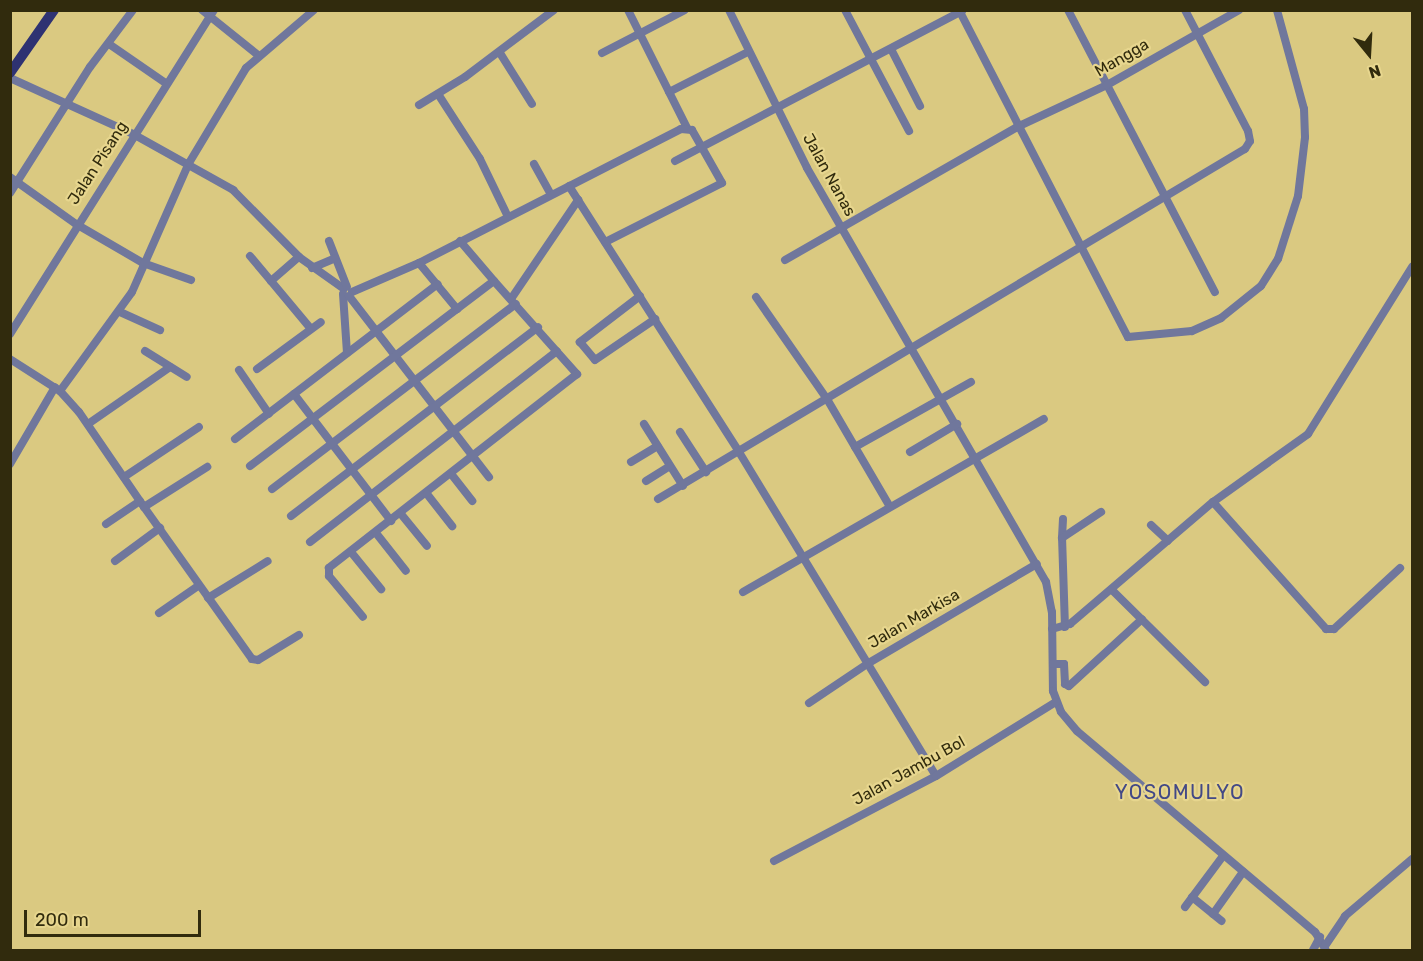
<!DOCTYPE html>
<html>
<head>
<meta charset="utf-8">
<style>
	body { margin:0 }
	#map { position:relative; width:1423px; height:961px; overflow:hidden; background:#dac981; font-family:Rubik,sans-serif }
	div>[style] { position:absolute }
	.minor>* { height:8px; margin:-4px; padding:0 4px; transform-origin:4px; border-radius:4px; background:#70779c }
	.major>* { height:10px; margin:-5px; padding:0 5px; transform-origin:5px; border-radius:5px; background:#2e3272 }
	span { translate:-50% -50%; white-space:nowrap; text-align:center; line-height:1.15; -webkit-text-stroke:4.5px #e7d68e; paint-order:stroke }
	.street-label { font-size:16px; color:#312b0d }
	.quarter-label { font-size:20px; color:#434986; letter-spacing:1.5px }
	.frame { position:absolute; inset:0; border:12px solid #312b0d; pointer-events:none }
	.north { position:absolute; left:1339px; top:24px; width:60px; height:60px; -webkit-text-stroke:4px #e7d68e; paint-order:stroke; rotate:162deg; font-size:16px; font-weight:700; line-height:24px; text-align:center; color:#312b0d }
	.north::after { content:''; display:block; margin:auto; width:21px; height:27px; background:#312b0d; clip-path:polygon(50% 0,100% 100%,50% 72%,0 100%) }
	.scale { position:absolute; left:24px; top:910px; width:177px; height:27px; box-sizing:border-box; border:3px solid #312b0d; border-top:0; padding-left:8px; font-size:18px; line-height:21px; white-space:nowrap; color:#312b0d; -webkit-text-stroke:4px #e7d68e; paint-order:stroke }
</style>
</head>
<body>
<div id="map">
	<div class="minor">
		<div style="left:202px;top:10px;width:72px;rotate:38.8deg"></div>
		<div style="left:628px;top:10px;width:132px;rotate:63.4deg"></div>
		<div style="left:729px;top:10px;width:176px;rotate:63.7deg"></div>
		<div style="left:807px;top:168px;width:478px;rotate:60deg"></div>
		<div style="left:1046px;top:582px;width:31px;rotate:79deg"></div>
		<div style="left:1052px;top:612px;width:79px;rotate:89.3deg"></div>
		<div style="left:1053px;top:691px;width:22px;rotate:69deg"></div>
		<div style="left:1061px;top:712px;width:25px;rotate:50deg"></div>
		<div style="left:1077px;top:731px;width:312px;rotate:40.2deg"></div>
		<div style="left:1315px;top:932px;width:21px;rotate:59deg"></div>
		<div style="left:845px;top:10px;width:137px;rotate:62.1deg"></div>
		<div style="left:959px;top:10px;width:368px;rotate:62.7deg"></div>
		<div style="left:1128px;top:337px;width:64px;rotate:-5.4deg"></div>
		<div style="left:1192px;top:331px;width:32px;rotate:-24deg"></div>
		<div style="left:1221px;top:318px;width:51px;rotate:-38.7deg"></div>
		<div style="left:1261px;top:286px;width:32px;rotate:-58deg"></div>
		<div style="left:1278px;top:259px;width:66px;rotate:-72.4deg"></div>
		<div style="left:1298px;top:196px;width:59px;rotate:-83.2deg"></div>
		<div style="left:1305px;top:137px;width:28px;rotate:-92deg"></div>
		<div style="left:1304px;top:109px;width:103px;rotate:-105.3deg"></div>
		<div style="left:1068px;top:10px;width:318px;rotate:62.5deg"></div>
		<div style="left:109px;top:44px;width:70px;rotate:34.6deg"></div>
		<div style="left:891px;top:49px;width:64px;rotate:63deg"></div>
		<div style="left:500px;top:53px;width:60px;rotate:57.9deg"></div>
		<div style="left:602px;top:53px;width:93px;rotate:-27.4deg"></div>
		<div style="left:10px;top:78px;width:135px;rotate:24.5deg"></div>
		<div style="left:133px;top:134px;width:115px;rotate:29.2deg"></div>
		<div style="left:233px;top:190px;width:94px;rotate:45.4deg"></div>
		<div style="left:299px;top:257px;width:55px;rotate:35.4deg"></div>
		<div style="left:669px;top:92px;width:89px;rotate:-26.9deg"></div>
		<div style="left:438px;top:94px;width:77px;rotate:57.1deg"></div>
		<div style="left:480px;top:159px;width:64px;rotate:64.2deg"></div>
		<div style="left:419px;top:105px;width:54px;rotate:-31.3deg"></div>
		<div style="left:465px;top:77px;width:111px;rotate:-37deg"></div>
		<div style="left:675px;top:161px;width:324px;rotate:-27.6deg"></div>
		<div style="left:534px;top:164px;width:35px;rotate:61deg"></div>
		<div style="left:10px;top:177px;width:81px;rotate:35.5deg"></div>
		<div style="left:76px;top:224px;width:78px;rotate:30.2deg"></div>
		<div style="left:143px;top:263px;width:51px;rotate:19.5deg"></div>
		<div style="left:569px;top:186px;width:316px;rotate:57.4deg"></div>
		<div style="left:739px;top:452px;width:379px;rotate:58.7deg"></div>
		<div style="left:10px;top:193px;width:149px;rotate:-57.6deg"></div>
		<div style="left:90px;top:67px;width:71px;rotate:-53deg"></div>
		<div style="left:329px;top:241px;width:49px;rotate:68.6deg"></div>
		<div style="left:460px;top:241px;width:52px;rotate:49.6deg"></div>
		<div style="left:250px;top:256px;width:33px;rotate:50deg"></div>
		<div style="left:271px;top:281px;width:37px;rotate:-41deg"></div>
		<div style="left:785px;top:260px;width:267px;rotate:-29.8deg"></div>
		<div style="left:1017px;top:127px;width:99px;rotate:-25deg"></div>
		<div style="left:1107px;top:85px;width:152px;rotate:-29.6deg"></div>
		<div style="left:419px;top:263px;width:60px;rotate:50.4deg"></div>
		<div style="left:312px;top:268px;width:25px;rotate:-23deg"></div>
		<div style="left:271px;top:281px;width:62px;rotate:50.2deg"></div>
		<div style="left:352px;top:292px;width:73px;rotate:-23.4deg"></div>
		<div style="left:419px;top:263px;width:294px;rotate:-27.1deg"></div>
		<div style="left:681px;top:129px;width:11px;rotate:5deg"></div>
		<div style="left:692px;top:130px;width:61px;rotate:60.5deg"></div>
		<div style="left:722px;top:183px;width:131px;rotate:153.2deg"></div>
		<div style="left:343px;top:294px;width:59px;rotate:86.1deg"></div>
		<div style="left:349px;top:296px;width:229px;rotate:52.3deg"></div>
		<div style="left:640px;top:296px;width:76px;rotate:142.5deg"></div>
		<div style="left:580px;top:342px;width:23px;rotate:50deg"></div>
		<div style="left:595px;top:360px;width:73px;rotate:-34.3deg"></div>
		<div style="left:756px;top:297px;width:124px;rotate:55.2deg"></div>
		<div style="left:827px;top:399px;width:123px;rotate:59.7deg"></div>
		<div style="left:511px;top:299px;width:120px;rotate:-55.9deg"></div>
		<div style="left:120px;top:312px;width:44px;rotate:24.2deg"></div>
		<div style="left:10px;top:334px;width:383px;rotate:-57.8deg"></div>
		<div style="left:145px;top:351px;width:49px;rotate:31.8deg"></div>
		<div style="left:10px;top:359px;width:59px;rotate:32.6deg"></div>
		<div style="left:60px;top:391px;width:28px;rotate:48deg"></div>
		<div style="left:79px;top:412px;width:115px;rotate:55.6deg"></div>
		<div style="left:144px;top:507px;width:75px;rotate:-32.4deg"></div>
		<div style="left:257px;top:369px;width:79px;rotate:-36.3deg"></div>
		<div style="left:239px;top:370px;width:53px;rotate:55.7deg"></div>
		<div style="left:60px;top:391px;width:122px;rotate:-54deg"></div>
		<div style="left:132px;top:292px;width:141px;rotate:-66.2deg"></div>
		<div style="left:189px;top:163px;width:111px;rotate:-59deg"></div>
		<div style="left:246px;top:68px;width:89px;rotate:-40.5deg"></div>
		<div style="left:294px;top:394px;width:160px;rotate:52.6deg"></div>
		<div style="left:88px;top:424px;width:100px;rotate:-34.8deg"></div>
		<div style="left:644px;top:424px;width:73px;rotate:57.8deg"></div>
		<div style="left:680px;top:432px;width:48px;rotate:57deg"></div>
		<div style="left:235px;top:439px;width:255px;rotate:-37.4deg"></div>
		<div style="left:855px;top:447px;width:133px;rotate:-29.3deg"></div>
		<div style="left:910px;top:452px;width:55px;rotate:-30.8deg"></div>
		<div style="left:631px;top:462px;width:31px;rotate:-31deg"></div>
		<div style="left:10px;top:464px;width:89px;rotate:-59.7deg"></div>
		<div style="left:250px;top:466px;width:306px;rotate:-37.2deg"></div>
		<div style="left:494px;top:281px;width:125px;rotate:48.3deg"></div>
		<div style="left:577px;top:374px;width:315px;rotate:142deg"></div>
		<div style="left:329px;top:568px;width:8px;rotate:90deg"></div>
		<div style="left:329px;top:576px;width:53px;rotate:50.3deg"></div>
		<div style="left:452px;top:475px;width:33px;rotate:52deg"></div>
		<div style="left:124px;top:477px;width:90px;rotate:-33.7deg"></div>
		<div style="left:646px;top:481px;width:28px;rotate:-32deg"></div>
		<div style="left:272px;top:489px;width:306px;rotate:-37.2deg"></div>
		<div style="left:427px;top:494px;width:41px;rotate:52deg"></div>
		<div style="left:658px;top:499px;width:683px;rotate:-30.81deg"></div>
		<div style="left:1245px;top:149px;width:9px;rotate:-58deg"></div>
		<div style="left:1250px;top:141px;width:10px;rotate:-101deg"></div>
		<div style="left:1248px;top:131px;width:136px;rotate:-117.5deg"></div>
		<div style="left:1213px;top:502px;width:170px;rotate:48.3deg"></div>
		<div style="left:1326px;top:629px;width:8px"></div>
		<div style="left:1334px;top:629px;width:90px;rotate:-42.7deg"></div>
		<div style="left:144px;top:507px;width:186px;rotate:54.6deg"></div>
		<div style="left:252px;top:659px;width:6px;rotate:9deg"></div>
		<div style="left:258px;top:660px;width:48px;rotate:-31.4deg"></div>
		<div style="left:401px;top:514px;width:41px;rotate:50.9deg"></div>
		<div style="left:291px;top:516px;width:311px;rotate:-37.4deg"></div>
		<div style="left:106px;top:524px;width:41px;rotate:-34.1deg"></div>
		<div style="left:1151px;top:525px;width:23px;rotate:43deg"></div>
		<div style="left:376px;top:533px;width:48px;rotate:51.7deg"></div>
		<div style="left:1062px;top:538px;width:19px;rotate:-87deg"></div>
		<div style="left:310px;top:542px;width:312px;rotate:-37.7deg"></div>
		<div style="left:351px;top:552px;width:48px;rotate:51deg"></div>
		<div style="left:115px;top:561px;width:56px;rotate:-36.3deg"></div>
		<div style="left:1112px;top:590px;width:131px;rotate:44.7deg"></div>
		<div style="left:743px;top:592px;width:347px;rotate:-29.9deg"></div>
		<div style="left:208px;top:598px;width:70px;rotate:-31.7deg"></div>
		<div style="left:159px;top:613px;width:47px;rotate:-34.7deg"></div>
		<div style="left:1065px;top:627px;width:89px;rotate:-91.9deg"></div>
		<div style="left:1062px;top:538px;width:47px;rotate:-33.7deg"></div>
		<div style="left:1052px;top:629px;width:19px;rotate:-16deg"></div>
		<div style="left:1070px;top:624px;width:188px;rotate:-40.5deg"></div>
		<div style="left:1213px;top:502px;width:117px;rotate:-35.6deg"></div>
		<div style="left:1308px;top:434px;width:197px;rotate:-58.1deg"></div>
		<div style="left:1053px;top:664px;width:11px"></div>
		<div style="left:1064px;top:664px;width:20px;rotate:87deg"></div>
		<div style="left:1065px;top:684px;width:4px;rotate:27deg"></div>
		<div style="left:1069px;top:686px;width:99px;rotate:-42.5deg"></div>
		<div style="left:809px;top:703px;width:70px;rotate:-33.9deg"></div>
		<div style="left:867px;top:664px;width:197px;rotate:-30.5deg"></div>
		<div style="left:774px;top:861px;width:183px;rotate:-27.7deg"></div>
		<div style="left:936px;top:776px;width:141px;rotate:-31.7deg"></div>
		<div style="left:1192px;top:897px;width:38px;rotate:39deg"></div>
		<div style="left:1185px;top:907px;width:64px;rotate:-53.3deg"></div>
		<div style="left:1213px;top:914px;width:52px;rotate:-54.5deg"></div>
		<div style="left:1325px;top:946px;width:36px;rotate:-56deg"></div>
		<div style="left:1345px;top:916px;width:88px;rotate:-40.4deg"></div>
		<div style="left:1313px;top:950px;width:15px;rotate:-62deg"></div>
	</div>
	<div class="major">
		<div style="left:10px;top:73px;width:77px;rotate:-55.1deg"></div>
	</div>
	<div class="street-label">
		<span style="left:1122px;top:58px;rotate:-30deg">Mangga</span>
		<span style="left:98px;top:163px;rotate:-57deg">Jalan Pisang</span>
		<span style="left:829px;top:175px;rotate:61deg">Jalan Nanas</span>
		<span style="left:914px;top:619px;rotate:-30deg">Jalan Markisa</span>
		<span style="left:909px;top:771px;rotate:-29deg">Jalan Jambu Bol</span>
	</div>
	<div class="quarter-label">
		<span style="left:1180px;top:792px">YOSOMULYO</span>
	</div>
	<div class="frame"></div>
	<div class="north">N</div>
	<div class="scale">200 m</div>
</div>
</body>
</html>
